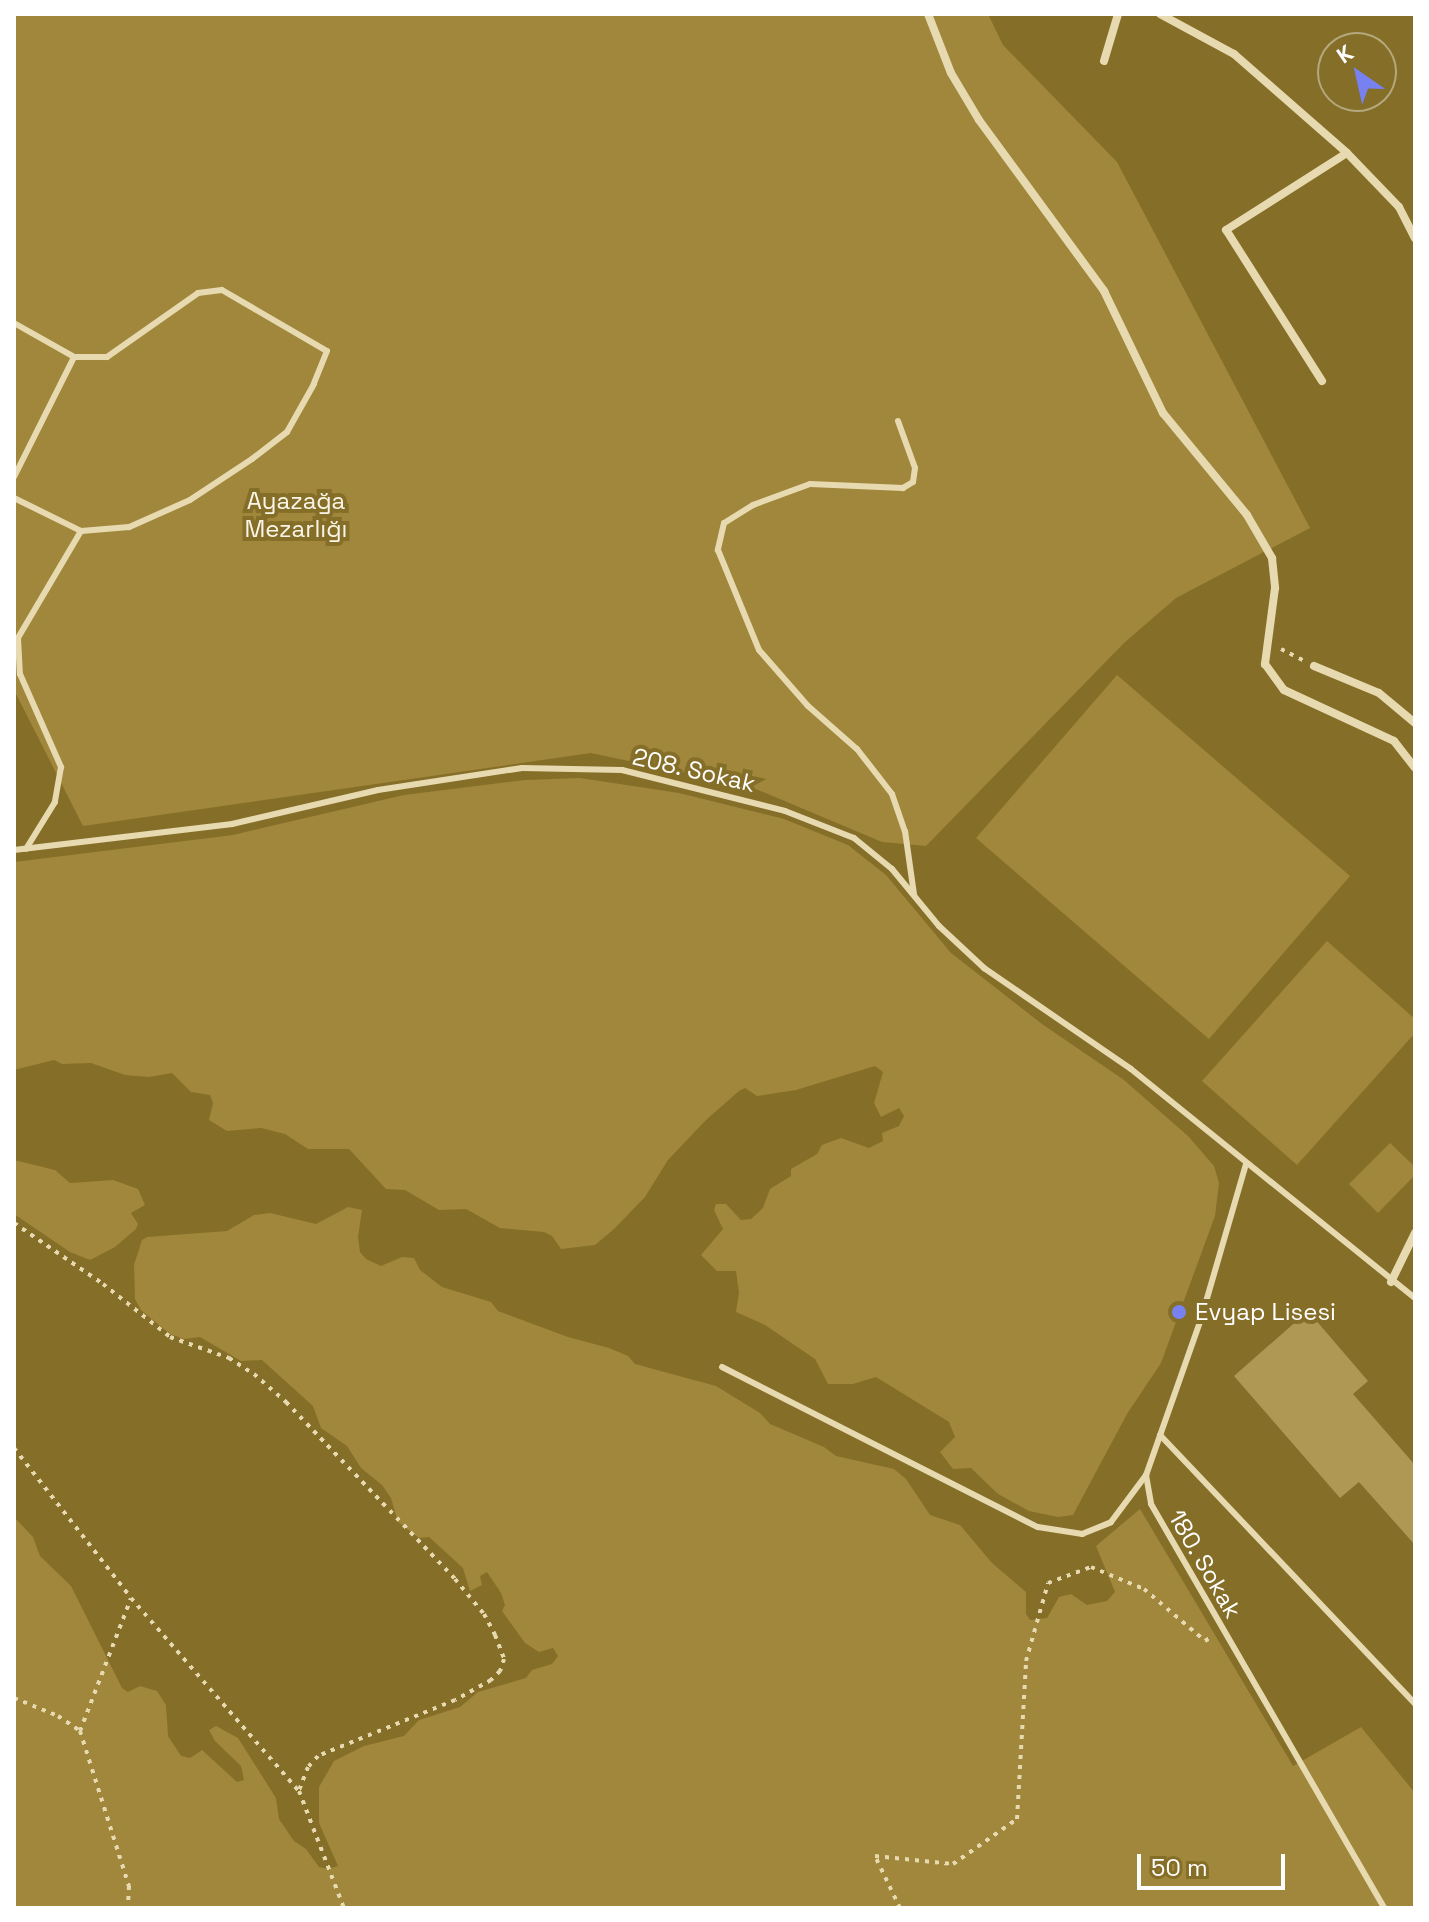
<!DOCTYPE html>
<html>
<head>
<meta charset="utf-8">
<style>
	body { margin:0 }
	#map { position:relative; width:1429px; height:1922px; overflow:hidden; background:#856e27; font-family:"Space Grotesk",sans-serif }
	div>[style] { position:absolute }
	.green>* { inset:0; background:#a1873c }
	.building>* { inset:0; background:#ae9854 }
	.path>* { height:4px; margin-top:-2px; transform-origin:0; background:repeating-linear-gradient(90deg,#e7dab1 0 4px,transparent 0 10px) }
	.service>* { height:6px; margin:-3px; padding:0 3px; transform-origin:3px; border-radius:3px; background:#e7dab1 }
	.minor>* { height:8px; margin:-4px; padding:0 4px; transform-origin:4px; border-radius:4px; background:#e7dab1 }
	.dots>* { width:22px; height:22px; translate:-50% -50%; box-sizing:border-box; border:4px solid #856e27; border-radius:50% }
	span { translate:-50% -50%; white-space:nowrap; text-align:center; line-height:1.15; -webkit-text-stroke:8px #856e27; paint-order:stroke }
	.park-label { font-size:24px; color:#faf5e8 }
	.street-label { font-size:24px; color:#fff }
	.poi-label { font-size:24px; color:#fff }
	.left { translate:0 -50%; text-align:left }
	.frame { position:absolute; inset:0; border:16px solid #fff; pointer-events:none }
	.north { position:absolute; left:1317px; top:32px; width:80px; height:80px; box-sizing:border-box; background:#856e27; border:2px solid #b6a87d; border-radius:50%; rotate:326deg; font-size:22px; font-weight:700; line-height:32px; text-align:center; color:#fff }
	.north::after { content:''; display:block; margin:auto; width:28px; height:36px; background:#7782f0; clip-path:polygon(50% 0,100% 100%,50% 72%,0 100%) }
	.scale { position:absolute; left:1137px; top:1854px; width:148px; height:36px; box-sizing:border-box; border:4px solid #fff; border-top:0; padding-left:10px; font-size:24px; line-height:28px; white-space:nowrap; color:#fff; -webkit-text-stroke:6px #856e27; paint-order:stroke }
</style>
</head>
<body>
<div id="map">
	<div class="green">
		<div style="clip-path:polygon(14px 14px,988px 14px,1003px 45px,1117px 162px,1310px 528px,1176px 598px,1124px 643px,926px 846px,882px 842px,751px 787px,591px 753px,83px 826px,14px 690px)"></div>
		<div style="clip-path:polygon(1117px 675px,1350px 876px,1209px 1039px,976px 838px)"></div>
		<div style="clip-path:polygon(580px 778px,679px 793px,784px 819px,848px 845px,886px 875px,951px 953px,1042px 1024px,1124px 1080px,1188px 1136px,1214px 1166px,1219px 1183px,1215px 1216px,1161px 1363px,1127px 1414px,1073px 1515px,1058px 1517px,1029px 1511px,998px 1494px,971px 1468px,953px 1469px,940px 1452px,955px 1437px,949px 1422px,876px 1377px,853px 1384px,828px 1384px,815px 1359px,765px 1325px,736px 1312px,739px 1293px,736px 1271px,717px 1271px,701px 1255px,723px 1229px,714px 1210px,716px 1204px,726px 1204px,741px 1220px,751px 1219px,763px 1208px,770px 1189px,791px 1176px,791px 1169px,817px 1154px,822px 1145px,841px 1138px,869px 1148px,883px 1141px,882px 1133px,899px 1126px,904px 1116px,899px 1108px,881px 1117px,874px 1103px,883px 1072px,875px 1066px,796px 1090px,757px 1096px,745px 1088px,739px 1091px,706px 1120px,668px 1160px,645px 1197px,614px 1229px,595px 1245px,561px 1249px,552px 1236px,544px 1232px,500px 1228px,466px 1209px,439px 1210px,405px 1190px,386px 1189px,349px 1149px,308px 1149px,285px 1134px,261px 1128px,227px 1131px,209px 1120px,213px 1103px,210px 1095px,191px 1092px,172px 1073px,149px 1077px,125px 1075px,91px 1063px,62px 1064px,54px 1060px,14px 1070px,14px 862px,233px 835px,404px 795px,525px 780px)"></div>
		<div style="clip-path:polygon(1327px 941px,1415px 1019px,1415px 1033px,1297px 1165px,1202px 1081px)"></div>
		<div style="clip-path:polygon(1390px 1143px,1415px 1167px,1415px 1175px,1378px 1213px,1349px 1184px)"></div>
		<div style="clip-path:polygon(14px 1160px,55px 1170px,70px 1183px,113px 1180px,138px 1189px,145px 1205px,131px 1213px,138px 1224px,136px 1229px,115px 1247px,90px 1260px,70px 1252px,14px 1214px)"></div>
		<div style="clip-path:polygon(348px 1207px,362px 1210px,358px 1237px,360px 1252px,366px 1259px,381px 1266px,402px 1257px,414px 1258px,420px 1270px,442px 1287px,491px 1302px,498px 1311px,568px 1337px,609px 1348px,628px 1356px,635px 1364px,716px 1386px,760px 1413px,770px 1424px,824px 1447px,836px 1456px,894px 1469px,906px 1479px,930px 1515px,960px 1525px,992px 1563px,1026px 1592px,1026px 1614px,1030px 1620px,1047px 1618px,1059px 1597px,1071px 1594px,1087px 1605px,1107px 1601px,1115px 1592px,1096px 1546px,1140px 1509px,1293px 1766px,1361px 1727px,1415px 1793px,1415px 1908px,14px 1908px,14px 1517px,33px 1537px,40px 1556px,71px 1586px,122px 1688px,128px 1692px,140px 1686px,157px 1691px,166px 1705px,168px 1736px,181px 1756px,190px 1758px,202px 1750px,237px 1782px,244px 1780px,241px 1766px,215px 1741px,209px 1730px,216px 1726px,238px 1738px,276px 1798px,279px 1819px,294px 1841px,306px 1849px,319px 1867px,328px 1869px,338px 1866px,319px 1823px,319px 1787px,334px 1761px,364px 1746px,404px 1736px,419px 1720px,460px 1707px,478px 1692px,526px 1678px,532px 1670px,552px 1664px,558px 1656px,553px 1648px,539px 1652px,525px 1643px,502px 1611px,505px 1605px,501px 1593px,487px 1572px,480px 1576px,482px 1585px,470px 1591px,463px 1568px,429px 1537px,419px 1538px,398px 1522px,391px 1498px,382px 1485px,361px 1468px,347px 1446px,321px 1428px,313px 1406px,262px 1360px,241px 1361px,200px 1337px,184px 1339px,170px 1334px,141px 1310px,135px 1299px,134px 1265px,142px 1240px,147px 1237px,227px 1231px,254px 1215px,270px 1213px,316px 1224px)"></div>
	</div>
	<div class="building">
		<div style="clip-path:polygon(1308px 1311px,1368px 1381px,1353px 1394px,1415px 1465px,1415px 1545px,1359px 1482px,1340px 1498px,1234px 1376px)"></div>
	</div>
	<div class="path">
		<div style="left:1281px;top:649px;width:27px;rotate:27deg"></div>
		<div style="left:14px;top:1223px;width:108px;rotate:34.4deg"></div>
		<div style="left:103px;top:1284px;width:85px;rotate:38.3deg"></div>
		<div style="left:170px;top:1337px;width:63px;rotate:19.6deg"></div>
		<div style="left:229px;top:1358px;width:30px;rotate:33deg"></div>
		<div style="left:254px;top:1374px;width:43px;rotate:41.2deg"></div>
		<div style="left:286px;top:1402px;width:245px;rotate:46.3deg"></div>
		<div style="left:455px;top:1579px;width:45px;rotate:50.4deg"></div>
		<div style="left:484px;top:1614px;width:24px;rotate:62deg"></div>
		<div style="left:495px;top:1635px;width:26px;rotate:69deg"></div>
		<div style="left:504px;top:1659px;width:13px;rotate:108deg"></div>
		<div style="left:500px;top:1671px;width:13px;rotate:135deg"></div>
		<div style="left:491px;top:1680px;width:41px;rotate:150.9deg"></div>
		<div style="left:455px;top:1700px;width:148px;rotate:157.8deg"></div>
		<div style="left:318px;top:1756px;width:15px;rotate:132deg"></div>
		<div style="left:308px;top:1767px;width:26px;rotate:111deg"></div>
		<div style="left:14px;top:1448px;width:190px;rotate:52deg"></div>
		<div style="left:131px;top:1598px;width:256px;rotate:49deg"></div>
		<div style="left:299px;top:1791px;width:125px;rotate:69deg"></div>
		<div style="left:14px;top:1698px;width:48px;rotate:22.2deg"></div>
		<div style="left:58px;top:1716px;width:27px;rotate:34deg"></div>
		<div style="left:80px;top:1731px;width:163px;rotate:72.5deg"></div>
		<div style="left:129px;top:1886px;width:22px;rotate:93deg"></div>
		<div style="left:80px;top:1731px;width:142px;rotate:-69deg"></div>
		<div style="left:900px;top:1908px;width:58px;rotate:-115.7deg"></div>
		<div style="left:875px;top:1856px;width:78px;rotate:5.9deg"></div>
		<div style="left:953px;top:1864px;width:78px;rotate:-35.1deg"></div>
		<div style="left:1017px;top:1819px;width:158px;rotate:-86.7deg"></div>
		<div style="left:1026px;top:1661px;width:81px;rotate:-74.2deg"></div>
		<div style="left:1048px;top:1583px;width:46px;rotate:-20.4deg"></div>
		<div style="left:1091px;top:1567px;width:57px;rotate:22.5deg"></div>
		<div style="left:1144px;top:1589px;width:80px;rotate:40.4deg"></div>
		<div style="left:1205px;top:1641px;width:9px;rotate:-32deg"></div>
	</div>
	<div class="service">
		<div style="left:14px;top:323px;width:69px;rotate:29.5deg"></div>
		<div style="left:74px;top:357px;width:33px"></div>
		<div style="left:107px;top:357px;width:111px;rotate:-35.1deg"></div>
		<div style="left:198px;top:293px;width:24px;rotate:-7deg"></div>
		<div style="left:222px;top:290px;width:121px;rotate:30.2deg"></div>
		<div style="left:327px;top:351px;width:35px;rotate:112deg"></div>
		<div style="left:314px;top:384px;width:55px;rotate:119.4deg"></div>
		<div style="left:287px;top:432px;width:44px;rotate:142.4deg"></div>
		<div style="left:252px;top:459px;width:74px;rotate:146.5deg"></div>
		<div style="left:190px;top:500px;width:67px;rotate:156.1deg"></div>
		<div style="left:129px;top:527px;width:48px;rotate:175.2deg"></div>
		<div style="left:898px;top:421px;width:50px;rotate:70.1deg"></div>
		<div style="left:915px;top:468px;width:14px;rotate:98deg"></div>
		<div style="left:913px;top:482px;width:12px;rotate:149deg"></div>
		<div style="left:903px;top:488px;width:93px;rotate:-177.5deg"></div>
		<div style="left:810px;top:484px;width:61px;rotate:159.8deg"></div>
		<div style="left:753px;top:505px;width:34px;rotate:148deg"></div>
		<div style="left:724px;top:523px;width:28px;rotate:103deg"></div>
		<div style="left:718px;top:550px;width:108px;rotate:67.7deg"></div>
		<div style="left:759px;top:650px;width:74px;rotate:48.8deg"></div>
		<div style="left:808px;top:706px;width:65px;rotate:41.3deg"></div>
		<div style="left:857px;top:749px;width:57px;rotate:52.1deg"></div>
		<div style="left:892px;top:794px;width:39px;rotate:71deg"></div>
		<div style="left:905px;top:831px;width:64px;rotate:81.9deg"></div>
		<div style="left:14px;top:477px;width:134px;rotate:-63.4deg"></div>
		<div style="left:14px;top:498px;width:75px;rotate:26.2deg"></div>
		<div style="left:81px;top:531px;width:124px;rotate:120.5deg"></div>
		<div style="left:18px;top:638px;width:36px;rotate:87deg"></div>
		<div style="left:20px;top:674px;width:102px;rotate:66.2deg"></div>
		<div style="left:61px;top:767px;width:36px;rotate:100deg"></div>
		<div style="left:55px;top:802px;width:55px;rotate:121.7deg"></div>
		<div style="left:14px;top:850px;width:220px;rotate:-6.8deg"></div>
		<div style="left:232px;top:824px;width:150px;rotate:-13.1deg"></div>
		<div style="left:378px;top:790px;width:146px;rotate:-8.7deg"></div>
		<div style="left:522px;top:768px;width:100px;rotate:1.1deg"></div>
		<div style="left:622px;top:770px;width:168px;rotate:14.1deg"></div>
		<div style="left:785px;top:811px;width:74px;rotate:21.4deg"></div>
		<div style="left:854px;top:838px;width:49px;rotate:39.2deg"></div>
		<div style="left:892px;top:869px;width:74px;rotate:50.5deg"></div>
		<div style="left:939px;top:926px;width:62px;rotate:43deg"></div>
		<div style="left:984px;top:968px;width:178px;rotate:34.5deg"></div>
		<div style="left:1131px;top:1069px;width:365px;rotate:38.9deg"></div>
		<div style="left:1246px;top:1164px;width:161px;rotate:106.2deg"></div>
		<div style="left:1201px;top:1319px;width:165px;rotate:109.4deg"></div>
		<div style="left:1146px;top:1475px;width:29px;rotate:80deg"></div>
		<div style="left:1151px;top:1504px;width:466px;rotate:60deg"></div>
		<div style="left:722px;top:1367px;width:354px;rotate:26.9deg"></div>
		<div style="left:1038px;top:1527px;width:45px;rotate:9deg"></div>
		<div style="left:1082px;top:1534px;width:31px;rotate:-22deg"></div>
		<div style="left:1111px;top:1522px;width:59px;rotate:-53.3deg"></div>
		<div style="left:1160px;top:1435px;width:371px;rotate:46.5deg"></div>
	</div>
	<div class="minor">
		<div style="left:928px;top:14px;width:63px;rotate:68.7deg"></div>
		<div style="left:951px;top:73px;width:55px;rotate:59.2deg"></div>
		<div style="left:979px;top:120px;width:212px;rotate:53.8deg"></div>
		<div style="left:1104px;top:291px;width:136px;rotate:64.2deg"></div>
		<div style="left:1163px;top:413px;width:132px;rotate:50.5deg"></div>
		<div style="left:1247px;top:515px;width:50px;rotate:59.8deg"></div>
		<div style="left:1272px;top:558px;width:30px;rotate:84deg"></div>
		<div style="left:1275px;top:588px;width:77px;rotate:97.5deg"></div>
		<div style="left:1265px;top:664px;width:32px;rotate:54deg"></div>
		<div style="left:1284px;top:690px;width:121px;rotate:24.9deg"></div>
		<div style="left:1394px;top:741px;width:34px;rotate:52deg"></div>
		<div style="left:1160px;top:14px;width:84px;rotate:28.4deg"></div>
		<div style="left:1234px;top:54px;width:150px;rotate:41.2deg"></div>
		<div style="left:1347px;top:153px;width:75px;rotate:46.1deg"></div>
		<div style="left:1399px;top:207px;width:35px;rotate:63deg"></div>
		<div style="left:1104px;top:61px;width:49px;rotate:-73.4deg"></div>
		<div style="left:1322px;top:381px;width:179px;rotate:-122.4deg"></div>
		<div style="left:1226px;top:230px;width:143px;rotate:-32.5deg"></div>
		<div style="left:1314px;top:666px;width:70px;rotate:22.6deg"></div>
		<div style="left:1379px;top:693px;width:47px;rotate:39.8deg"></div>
		<div style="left:1391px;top:1282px;width:55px;rotate:-63.9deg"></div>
	</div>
	<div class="dots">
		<div style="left:1179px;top:1312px;background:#7782f0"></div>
	</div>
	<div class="park-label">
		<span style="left:296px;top:515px">Ayazağa<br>Mezarlığı</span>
	</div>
	<div class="street-label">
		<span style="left:694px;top:770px;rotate:13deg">208. Sokak</span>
		<span style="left:1205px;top:1564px;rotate:60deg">180. Sokak</span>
	</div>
	<div class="poi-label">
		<span class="left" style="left:1195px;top:1312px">Evyap Lisesi</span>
	</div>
	<div class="frame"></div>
	<div class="north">K</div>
	<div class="scale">50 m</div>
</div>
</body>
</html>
